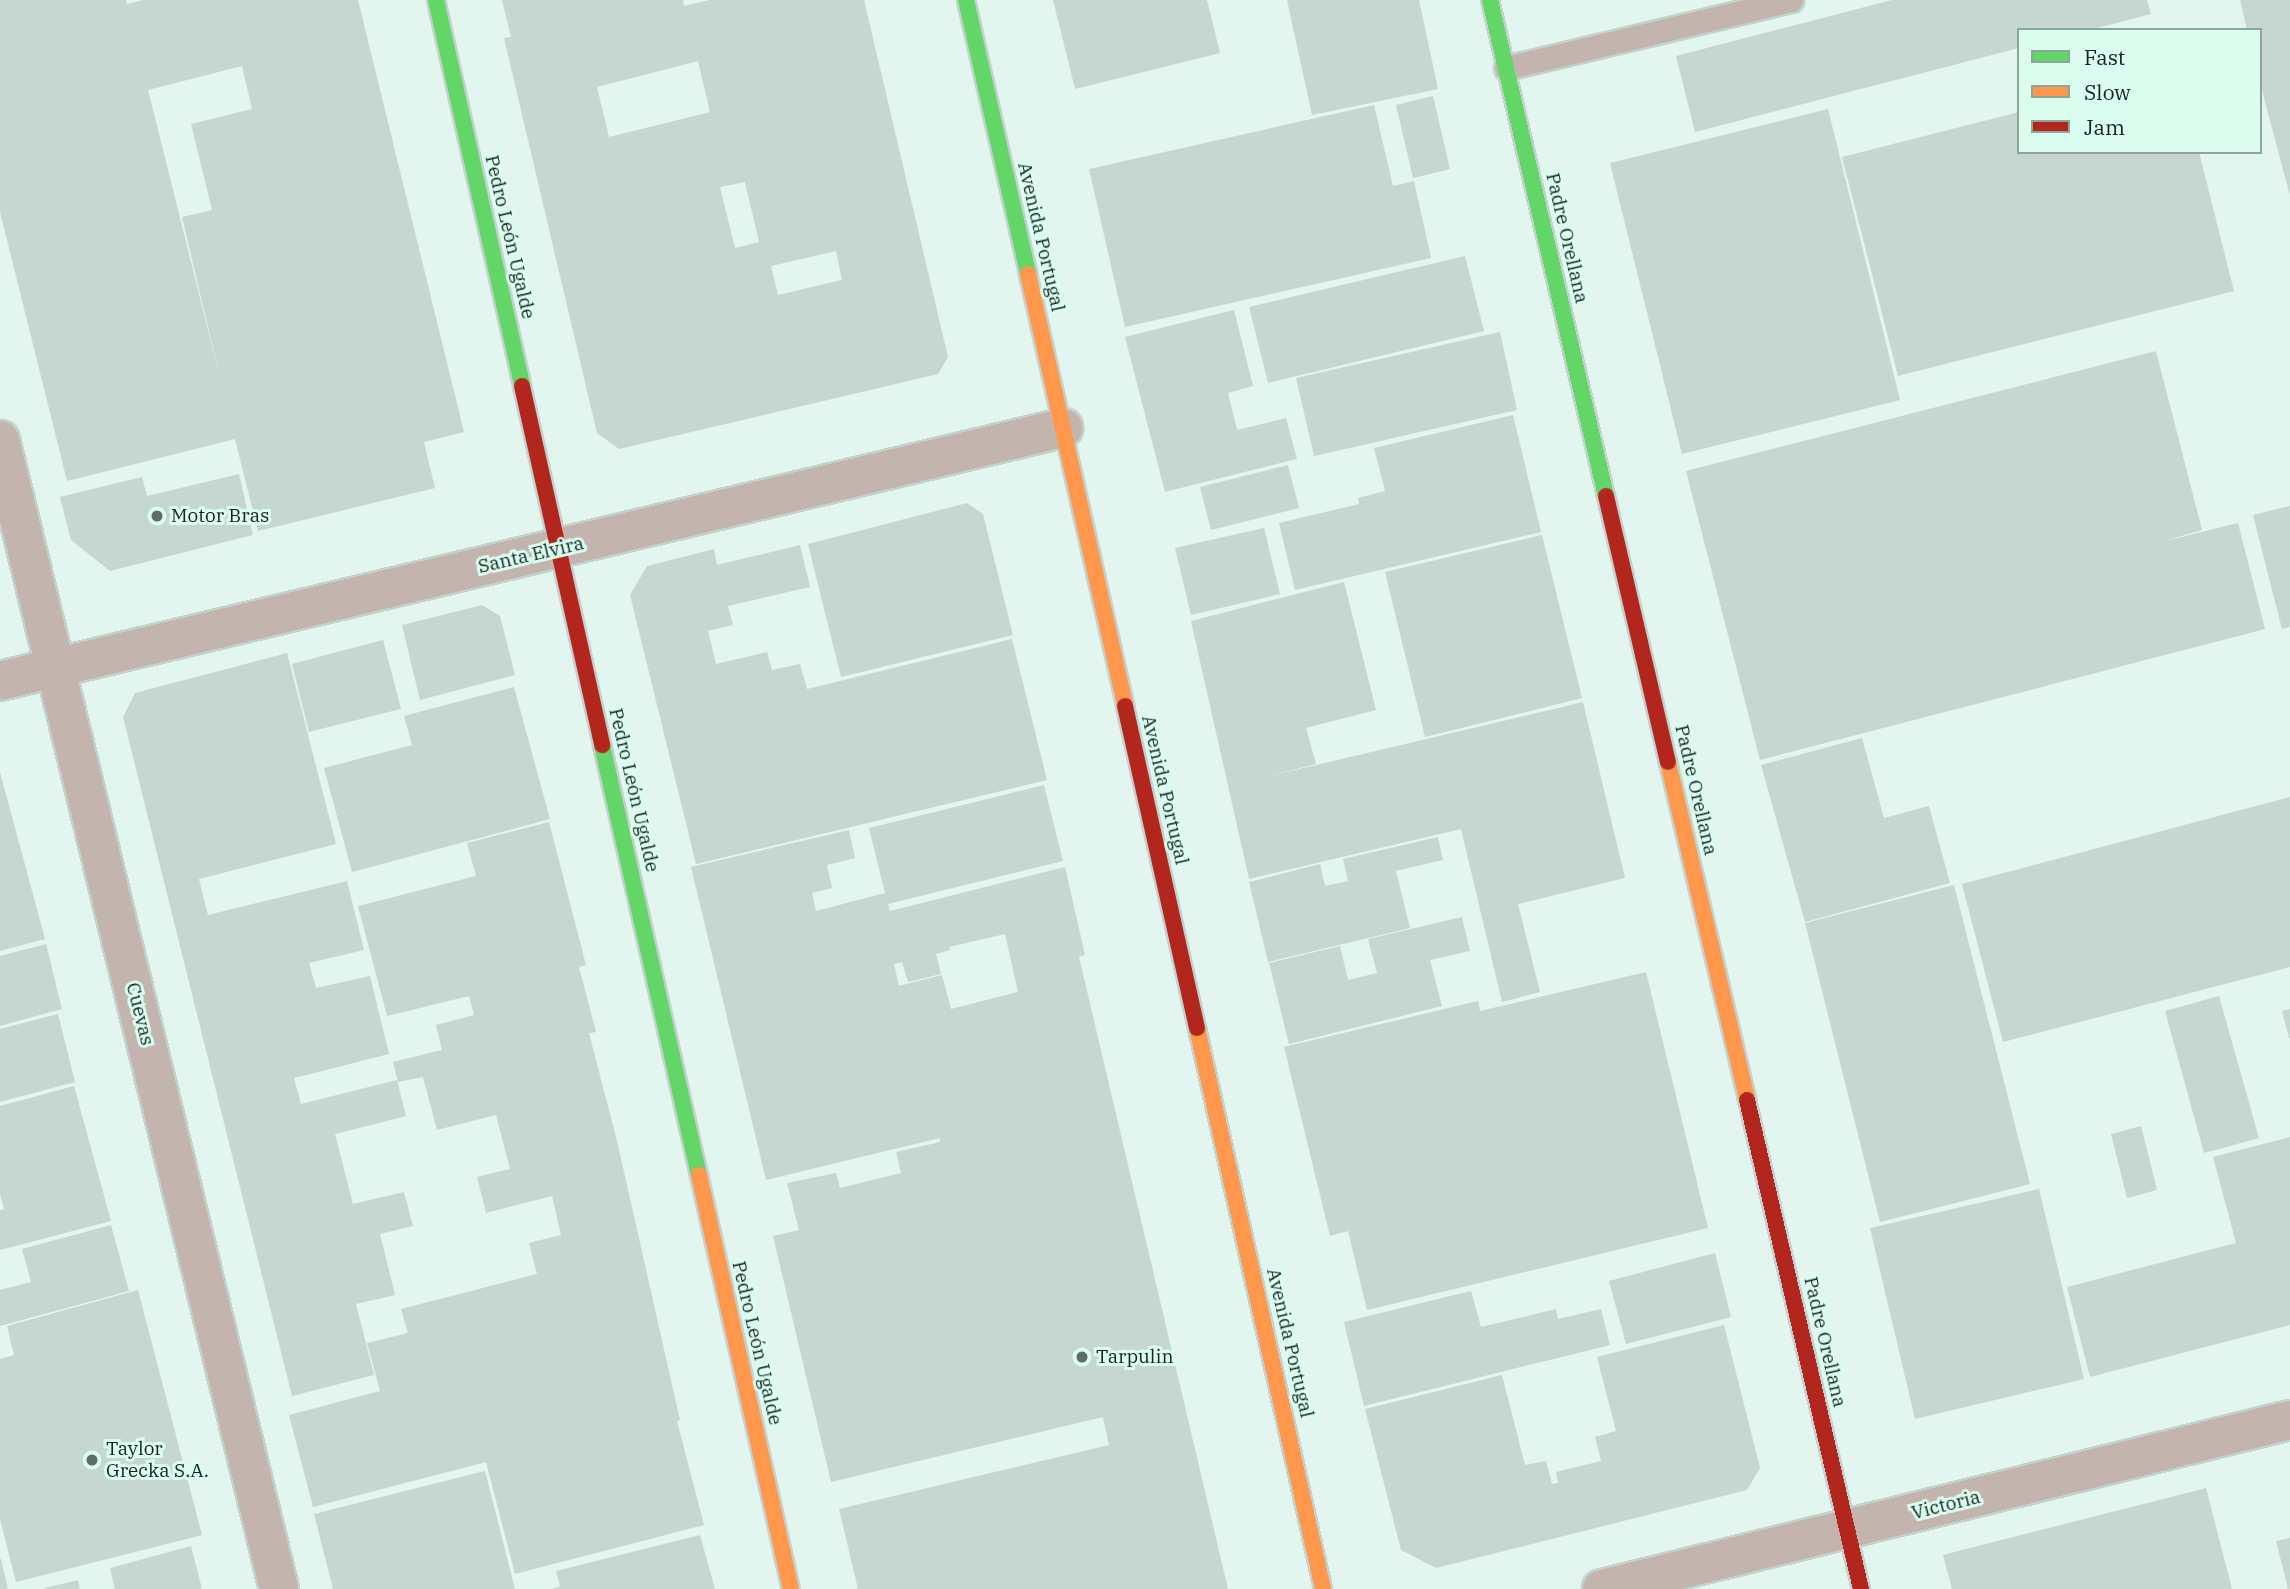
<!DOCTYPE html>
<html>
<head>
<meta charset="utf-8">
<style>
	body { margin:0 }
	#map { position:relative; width:2290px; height:1589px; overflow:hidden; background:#e2f5ee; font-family:"IBM Plex Serif",serif }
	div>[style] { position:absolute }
	.building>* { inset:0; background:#c6d6d0 }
	.roads { filter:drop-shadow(2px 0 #c3d2cc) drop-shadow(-2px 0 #c3d2cc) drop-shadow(0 2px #c3d2cc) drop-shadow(0 -2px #c3d2cc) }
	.lane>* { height:23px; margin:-11.5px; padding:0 11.5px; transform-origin:11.5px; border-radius:11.5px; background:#c3b4ad }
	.street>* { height:38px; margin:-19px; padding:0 19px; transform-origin:19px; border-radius:19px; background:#c3b4ad }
	.fast>* { height:16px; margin:-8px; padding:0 8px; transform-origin:8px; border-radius:8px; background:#63d668 }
	.slow>* { height:16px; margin:-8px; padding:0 8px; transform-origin:8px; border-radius:8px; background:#ff974d }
	.jam>* { height:16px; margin:-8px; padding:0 8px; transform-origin:8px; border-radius:8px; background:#b3261e }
	.dots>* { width:19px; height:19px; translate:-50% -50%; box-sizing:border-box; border:4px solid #dafdf0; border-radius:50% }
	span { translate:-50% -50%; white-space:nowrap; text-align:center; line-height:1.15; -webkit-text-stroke:6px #dafdf0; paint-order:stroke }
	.street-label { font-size:19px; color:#16231f }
	.poi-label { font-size:19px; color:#16231f }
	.left { translate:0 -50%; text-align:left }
	.legend { position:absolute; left:2017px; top:28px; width:245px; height:126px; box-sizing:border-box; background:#dafdf0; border:2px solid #8ca69c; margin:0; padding:9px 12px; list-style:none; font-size:21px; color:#16231f }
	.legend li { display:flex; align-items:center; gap:14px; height:35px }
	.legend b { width:35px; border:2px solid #8ca69c }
</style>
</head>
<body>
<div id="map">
	<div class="building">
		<div style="clip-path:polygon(evenodd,0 0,126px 0,127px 4px,143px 0,358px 0,464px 432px,424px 442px,435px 488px,258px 531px,235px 439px,67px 481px,0 212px,0 0,242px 66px,252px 109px,191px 124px,212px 210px,182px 217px,221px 382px,148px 90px,242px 66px)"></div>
		<div style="clip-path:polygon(evenodd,502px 0,683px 0,684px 6px,710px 0,864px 0,948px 357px,938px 374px,619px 449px,597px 433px,504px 38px,511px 37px,502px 0,698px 61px,710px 112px,609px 137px,597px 87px,698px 61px,502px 0,745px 182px,759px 242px,735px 248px,720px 187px,745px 182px,502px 0,836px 251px,842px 280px,778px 295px,771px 266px,836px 251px)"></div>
		<div style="clip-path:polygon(1053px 0,1207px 0,1220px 53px,1075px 89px)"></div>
		<div style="clip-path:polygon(1287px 0,1419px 0,1438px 89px,1312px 115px)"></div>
		<div style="clip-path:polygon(1892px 0,2147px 0,2151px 14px,2089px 30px,2019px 30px,2019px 48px,1695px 132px,1676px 56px)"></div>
		<div style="clip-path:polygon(2240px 0,2290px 0,2290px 196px,2260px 83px,2260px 30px,2247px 30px)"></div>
		<div style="clip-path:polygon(1433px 96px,1450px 169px,1413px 178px,1396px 105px)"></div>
		<div style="clip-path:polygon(1374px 105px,1393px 186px,1414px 181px,1431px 258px,1125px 327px,1089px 169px)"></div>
		<div style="clip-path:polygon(1828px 109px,1900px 400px,1682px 454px,1610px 163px)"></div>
		<div style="clip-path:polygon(2019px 112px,2019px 152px,2199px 152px,2234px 291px,1898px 376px,1842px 157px)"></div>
		<div style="clip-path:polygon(1465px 256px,1484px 331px,1268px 383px,1249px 307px)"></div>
		<div style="clip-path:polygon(1234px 310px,1253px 386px,1228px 393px,1237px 430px,1286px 418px,1297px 459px,1165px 492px,1125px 337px)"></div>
		<div style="clip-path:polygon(1500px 332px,1517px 410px,1314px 456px,1296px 378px)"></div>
		<div style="clip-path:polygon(2156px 351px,2202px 530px,2161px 542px,2238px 523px,2265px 629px,1760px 760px,1686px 471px)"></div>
		<div style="clip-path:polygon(1513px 415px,1541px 532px,1295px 590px,1279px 523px,1359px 504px,1358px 498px,1385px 491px,1374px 448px)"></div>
		<div style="clip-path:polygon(1288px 465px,1299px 508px,1211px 530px,1200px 487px)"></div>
		<div style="clip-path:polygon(239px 474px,253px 535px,110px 571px,71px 540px,60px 497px,142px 477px,147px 496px)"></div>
		<div style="clip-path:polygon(967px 503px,983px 514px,1013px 635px,841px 677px,808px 544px)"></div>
		<div style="clip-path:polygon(2290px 506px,2290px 627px,2282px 629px,2253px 515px)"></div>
		<div style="clip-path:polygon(1264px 528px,1280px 594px,1191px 615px,1175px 548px)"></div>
		<div style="clip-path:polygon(1542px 535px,1582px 698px,1425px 737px,1385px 572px)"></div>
		<div style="clip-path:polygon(800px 545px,810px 587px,728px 606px,733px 625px,708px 631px,716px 664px,767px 652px,772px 670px,800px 664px,807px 689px,1012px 639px,1047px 780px,696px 864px,630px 595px,647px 566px,714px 549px,717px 565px)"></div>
		<div style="clip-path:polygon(1344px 582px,1376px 710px,1306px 728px,1316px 764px,1253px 780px,1583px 702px,1625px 878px,1518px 904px,1540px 992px,1502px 1002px,1461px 829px,1249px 879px,1191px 621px)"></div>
		<div style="clip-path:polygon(482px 605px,500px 616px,515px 675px,420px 700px,402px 625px)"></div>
		<div style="clip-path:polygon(383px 640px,401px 709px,309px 732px,292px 664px)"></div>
		<div style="clip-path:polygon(287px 653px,336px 844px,199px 879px,208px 915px,347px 881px,364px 950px,309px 963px,316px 988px,370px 976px,389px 1054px,294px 1078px,301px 1104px,397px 1080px,406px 1116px,335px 1134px,353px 1204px,404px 1192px,413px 1226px,380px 1234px,395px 1295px,356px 1304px,374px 1375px,292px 1396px,123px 717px,135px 693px)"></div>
		<div style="clip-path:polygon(514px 687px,550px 819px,352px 872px,324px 768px,412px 745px,404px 716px)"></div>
		<div style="clip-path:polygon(1862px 738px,1884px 818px,1929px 806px,1950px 883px,1805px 922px,1761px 765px)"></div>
		<div style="clip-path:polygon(0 772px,45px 939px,0 951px)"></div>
		<div style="clip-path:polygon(evenodd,1044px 785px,1063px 861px,888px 904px,890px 911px,1065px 867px,1085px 955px,1079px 957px,1228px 1589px,858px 1589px,839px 1509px,1109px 1445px,1103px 1417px,831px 1482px,773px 1236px,799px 1230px,787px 1183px,836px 1173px,840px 1188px,901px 1173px,896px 1152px,940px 1142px,940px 1138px,766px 1180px,691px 867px,849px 830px,855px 858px,827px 865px,832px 888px,812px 893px,816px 911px,885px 893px,869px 828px,1044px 785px,1005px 934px,1018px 992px,951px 1009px,942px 975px,899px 986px,894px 964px,902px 962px,908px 982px,941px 974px,936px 954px,950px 950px,949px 947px,1005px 934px)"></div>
		<div style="clip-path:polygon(2290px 797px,2290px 967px,2003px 1042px,1962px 884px)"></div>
		<div style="clip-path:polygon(549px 822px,586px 965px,579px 967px,596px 1032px,589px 1033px,617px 1141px,680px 1420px,677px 1421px,704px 1525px,515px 1574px,486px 1462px,313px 1507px,289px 1415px,380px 1391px,367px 1343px,408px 1333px,401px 1309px,537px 1274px,529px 1243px,561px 1235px,552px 1196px,486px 1213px,477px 1177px,510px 1169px,496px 1115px,437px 1130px,423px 1077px,398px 1082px,393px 1062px,442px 1050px,436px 1025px,474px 1015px,469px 996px,387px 1016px,358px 906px,476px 876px,467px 843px)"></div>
		<div style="clip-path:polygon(1438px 837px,1443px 860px,1396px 871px,1410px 928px,1268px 962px,1249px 882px,1320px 864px,1325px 886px,1348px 881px,1343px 859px)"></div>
		<div style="clip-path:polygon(1954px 885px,2030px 1184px,1880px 1222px,1805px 923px)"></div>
		<div style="clip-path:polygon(1462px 917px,1470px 951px,1430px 960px,1442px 1006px,1289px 1044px,1269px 963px,1340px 946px,1348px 980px,1377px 973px,1368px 939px)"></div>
		<div style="clip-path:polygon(46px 944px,62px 1009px,0 1026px,0 956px)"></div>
		<div style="clip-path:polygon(1646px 972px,1708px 1228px,1367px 1310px,1348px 1231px,1330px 1236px,1284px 1047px,1478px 1001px,1480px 1011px)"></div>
		<div style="clip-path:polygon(2219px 996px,2259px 1138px,2204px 1153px,2165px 1011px)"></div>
		<div style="clip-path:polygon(2290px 1009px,2290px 1038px,2289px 1038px,2282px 1011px)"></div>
		<div style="clip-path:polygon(58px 1014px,75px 1082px,0 1102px,0 1029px)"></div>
		<div style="clip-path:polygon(74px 1086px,111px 1221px,0 1250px,0 1210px,4px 1209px,0 1194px,0 1106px)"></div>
		<div style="clip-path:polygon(2141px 1126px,2157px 1190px,2127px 1198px,2111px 1134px)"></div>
		<div style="clip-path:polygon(2290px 1137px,2290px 1325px,2090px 1377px,2067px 1287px,2236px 1243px,2213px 1157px)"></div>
		<div style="clip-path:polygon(2039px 1189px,2084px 1379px,1915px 1419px,1870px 1228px)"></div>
		<div style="clip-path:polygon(111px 1225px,129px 1291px,0 1326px,0 1290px,31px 1282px,22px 1249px)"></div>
		<div style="clip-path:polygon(1715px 1253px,1731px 1317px,1626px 1344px,1609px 1281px)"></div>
		<div style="clip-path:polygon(138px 1290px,202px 1535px,16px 1582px,0 1519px,0 1359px,14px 1355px,7px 1326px)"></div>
		<div style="clip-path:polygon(1471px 1291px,1481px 1327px,1556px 1309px,1558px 1319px,1601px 1309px,1610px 1345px,1364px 1406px,1344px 1322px)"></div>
		<div style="clip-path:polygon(1724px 1325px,1760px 1468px,1747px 1490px,1436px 1568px,1401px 1550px,1365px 1409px,1502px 1375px,1525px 1465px,1546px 1461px,1552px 1484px,1558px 1483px,1556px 1472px,1601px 1461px,1595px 1437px,1616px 1431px,1597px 1357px)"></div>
		<div style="clip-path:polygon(485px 1471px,515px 1589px,333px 1589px,314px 1514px)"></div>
		<div style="clip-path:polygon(2206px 1488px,2232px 1589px,1952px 1589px,1943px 1555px)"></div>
		<div style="clip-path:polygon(700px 1535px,715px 1589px,553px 1589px,560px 1586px,556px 1571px)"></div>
		<div style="clip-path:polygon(2290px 1538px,2290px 1589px,2288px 1589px,2276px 1541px)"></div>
		<div style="clip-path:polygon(191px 1546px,202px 1589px,115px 1589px,110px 1568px)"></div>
		<div style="clip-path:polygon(0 1559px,1px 1559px,8px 1589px,0 1589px)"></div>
		<div style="clip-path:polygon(78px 1580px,80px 1589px,45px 1589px,45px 1588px)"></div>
	</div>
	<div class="roads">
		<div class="lane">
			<div style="left:1506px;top:68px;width:293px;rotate:-13.4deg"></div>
		</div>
		<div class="street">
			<div style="left:0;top:440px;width:1182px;rotate:76.35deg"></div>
			<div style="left:0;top:681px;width:1093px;rotate:-13.39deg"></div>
			<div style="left:1602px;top:1589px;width:708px;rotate:-13.8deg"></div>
		</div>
		<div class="fast">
			<div style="left:436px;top:0;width:395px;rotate:77.4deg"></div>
			<div style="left:966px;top:0;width:281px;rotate:77.2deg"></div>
			<div style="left:1490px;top:0;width:509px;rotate:76.84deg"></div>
			<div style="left:602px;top:745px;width:441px;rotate:77.3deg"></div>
		</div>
		<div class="slow">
			<div style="left:1028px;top:274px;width:443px;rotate:77.3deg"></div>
			<div style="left:1668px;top:762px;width:347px;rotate:76.8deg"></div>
			<div style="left:1197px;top:1028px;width:575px;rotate:77.34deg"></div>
			<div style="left:699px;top:1175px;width:424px;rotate:77.5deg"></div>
		</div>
		<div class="jam">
			<div style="left:522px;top:386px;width:368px;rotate:77.4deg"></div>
			<div style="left:1606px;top:496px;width:273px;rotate:76.9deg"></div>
			<div style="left:1125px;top:706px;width:330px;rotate:77.4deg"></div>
			<div style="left:1747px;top:1100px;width:502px;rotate:76.88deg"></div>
		</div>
	</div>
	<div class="dots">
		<div style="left:157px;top:516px;background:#5d6c67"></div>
		<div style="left:1082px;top:1357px;background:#5d6c67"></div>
		<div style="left:92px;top:1460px;background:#5d6c67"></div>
	</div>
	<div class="street-label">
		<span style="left:510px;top:237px;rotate:77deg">Pedro León Ugalde</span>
		<span style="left:1041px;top:237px;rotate:77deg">Avenida Portugal</span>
		<span style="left:1567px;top:238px;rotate:77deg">Padre Orellana</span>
		<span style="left:531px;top:555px;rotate:-13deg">Santa Elvira</span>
		<span style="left:634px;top:790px;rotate:77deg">Pedro León Ugalde</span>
		<span style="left:1165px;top:790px;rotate:77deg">Avenida Portugal</span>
		<span style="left:1696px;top:790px;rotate:77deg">Padre Orellana</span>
		<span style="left:140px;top:1014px;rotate:76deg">Cuevas</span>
		<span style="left:1825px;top:1342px;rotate:77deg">Padre Orellana</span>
		<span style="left:757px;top:1343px;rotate:77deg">Pedro León Ugalde</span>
		<span style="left:1290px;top:1343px;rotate:77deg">Avenida Portugal</span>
		<span style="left:1946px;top:1505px;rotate:-14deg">Victoria</span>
	</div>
	<div class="poi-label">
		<span class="left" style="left:171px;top:516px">Motor Bras</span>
		<span class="left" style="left:1096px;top:1357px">Tarpulin</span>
		<span class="left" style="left:106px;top:1460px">Taylor<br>Grecka S.A.</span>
	</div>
	<ul class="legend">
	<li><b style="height:9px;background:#63d668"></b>Fast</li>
	<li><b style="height:9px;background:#ff974d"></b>Slow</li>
	<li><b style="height:9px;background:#b3261e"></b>Jam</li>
	</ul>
</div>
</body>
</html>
